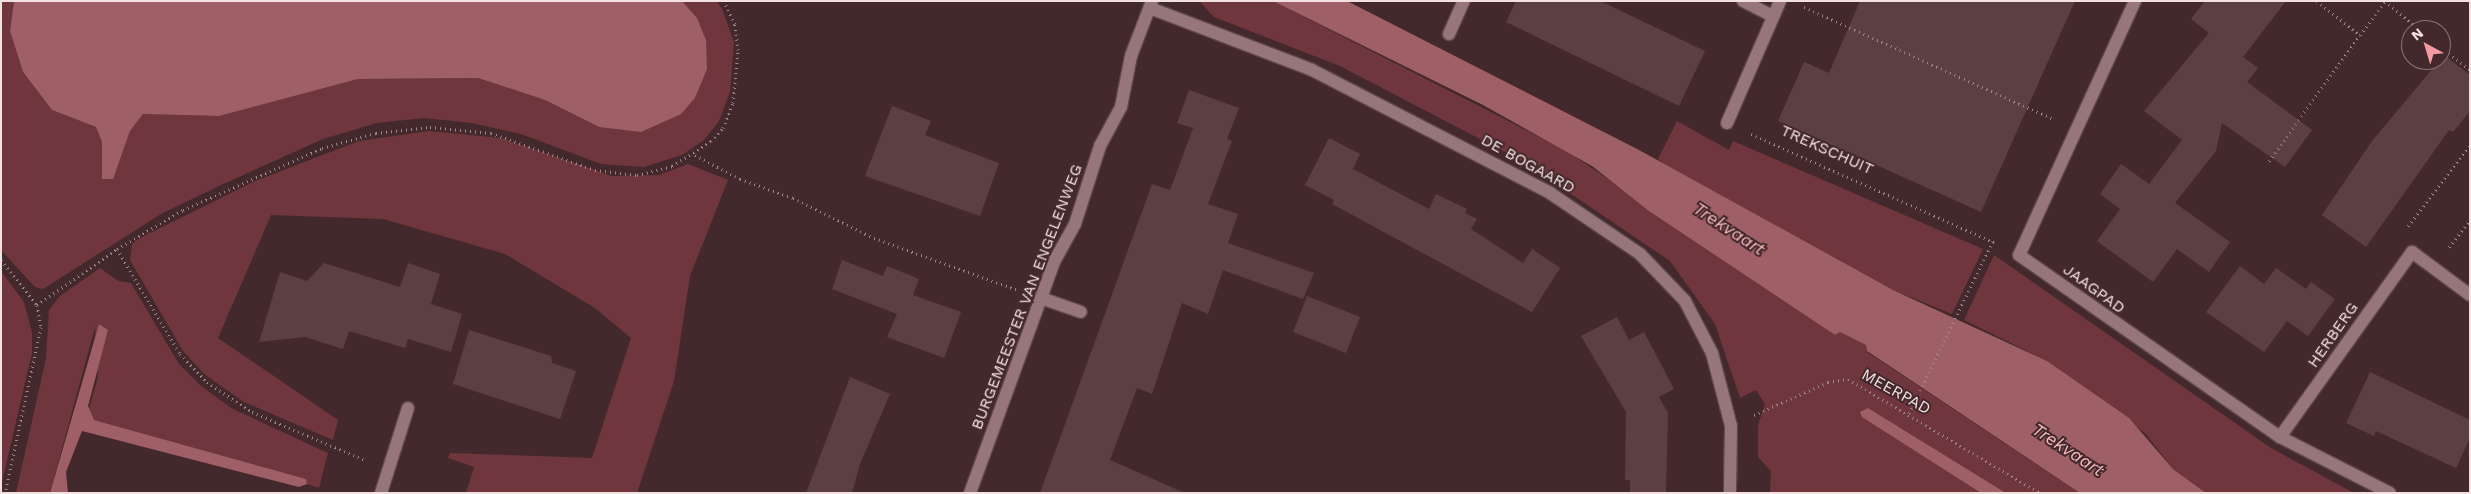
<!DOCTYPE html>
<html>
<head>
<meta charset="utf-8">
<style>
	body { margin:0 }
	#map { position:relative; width:2471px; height:494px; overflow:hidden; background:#44292c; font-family:"Work Sans",sans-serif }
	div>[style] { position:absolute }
	.green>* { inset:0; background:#70363e }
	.water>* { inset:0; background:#9e5f66 }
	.building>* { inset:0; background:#5c3f42 }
	.path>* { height:3px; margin-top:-1.5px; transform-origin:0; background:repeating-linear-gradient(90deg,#9d8789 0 1px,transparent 0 5px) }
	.roads { filter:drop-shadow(1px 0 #5e474a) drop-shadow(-1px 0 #5e474a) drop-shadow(0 1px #5e474a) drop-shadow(0 -1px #5e474a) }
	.service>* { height:12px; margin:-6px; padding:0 6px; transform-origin:6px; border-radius:6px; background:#967679 }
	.minor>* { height:12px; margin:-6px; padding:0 6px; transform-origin:6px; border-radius:6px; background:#967679 }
	.tertiary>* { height:12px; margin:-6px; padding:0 6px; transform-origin:6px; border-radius:6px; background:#967679 }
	span { translate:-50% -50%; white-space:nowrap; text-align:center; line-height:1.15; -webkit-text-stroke:4px #44292c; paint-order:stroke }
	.street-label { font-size:16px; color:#f3e1e2 }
	.water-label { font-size:18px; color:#f4babf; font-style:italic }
	.frame { position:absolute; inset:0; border:2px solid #f3e1e2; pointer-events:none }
	.north { position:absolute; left:2401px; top:20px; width:50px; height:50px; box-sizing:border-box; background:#44292c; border:1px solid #8a7375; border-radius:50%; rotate:321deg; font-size:14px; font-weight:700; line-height:20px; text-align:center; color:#f3e1e2 }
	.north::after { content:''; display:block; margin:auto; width:18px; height:22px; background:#f49aa4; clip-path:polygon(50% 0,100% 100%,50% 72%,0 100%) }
</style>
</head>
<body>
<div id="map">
	<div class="green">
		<div style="clip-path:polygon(1px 1px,14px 1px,10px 31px,23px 72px,52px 110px,96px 127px,102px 142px,103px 179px,113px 178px,130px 131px,143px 114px,219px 116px,358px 79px,478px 78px,545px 100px,599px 127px,695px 98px,700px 84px,697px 18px,682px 1px,717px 1px,722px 9px,734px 42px,730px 92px,719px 121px,704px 140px,682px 155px,644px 167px,601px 164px,521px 134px,472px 123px,424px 118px,377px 123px,323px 139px,221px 185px,161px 214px,43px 289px,35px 287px,1px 250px)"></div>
		<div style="clip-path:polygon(1199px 1px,1273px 1px,1567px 151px,1835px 335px,1840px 332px,1866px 345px,1867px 352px,2080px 493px,2006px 493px,1868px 408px,1863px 417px,1981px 493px,1770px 493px,1771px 471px,1758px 457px,1758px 425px,1765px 404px,1756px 390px,1740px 398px,1715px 324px,1670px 261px,1524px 162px,1340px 66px,1214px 17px)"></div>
		<div style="clip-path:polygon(1677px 121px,1729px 150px,1733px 141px,1983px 249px,1952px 314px,1893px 290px,1673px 172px,1658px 159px)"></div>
		<div style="clip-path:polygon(429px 131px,501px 138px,612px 176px,659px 175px,688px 164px,728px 180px,690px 276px,674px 381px,637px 493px,466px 493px,474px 467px,448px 458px,450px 453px,592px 458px,631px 338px,595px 308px,505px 254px,383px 219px,271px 215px,218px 338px,338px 420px,333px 440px,244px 402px,204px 374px,183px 351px,130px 260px,132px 244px,140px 238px,255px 181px,359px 141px)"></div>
		<div style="clip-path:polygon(1994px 255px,2271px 448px,2354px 493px,2206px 493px,2198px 487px,2173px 469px,2145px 433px,2047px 361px,1964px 320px)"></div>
		<div style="clip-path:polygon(100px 268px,118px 281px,131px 283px,179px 364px,201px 386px,231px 408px,328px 453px,319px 488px,307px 484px,306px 479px,94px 420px,88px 412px,98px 377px,95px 327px,50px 493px,16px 493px,46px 358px,49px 310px,60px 296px)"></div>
		<div style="clip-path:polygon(1px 271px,24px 302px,32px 333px,32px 353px,1px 486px)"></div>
	</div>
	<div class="water">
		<div style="clip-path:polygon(14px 1px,682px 1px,697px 18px,706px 40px,707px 69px,695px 98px,681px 114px,641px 132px,599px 127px,545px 100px,478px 78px,358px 79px,219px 116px,143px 114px,130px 131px,113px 179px,102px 179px,102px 142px,96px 127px,52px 110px,23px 72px,10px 31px)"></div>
		<div style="clip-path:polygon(1273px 1px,1347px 1px,1639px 150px,1893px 290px,2047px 361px,2129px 418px,2173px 469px,2206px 493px,2080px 493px,1867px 351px,1866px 345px,1840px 332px,1835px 335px,1649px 211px,1592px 166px,1483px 105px)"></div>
		<div style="clip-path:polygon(99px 324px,108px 330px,88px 406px,94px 420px,306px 479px,307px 484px,299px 487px,82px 431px,66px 472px,68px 493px,50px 493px)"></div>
		<div style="clip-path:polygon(1868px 408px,2006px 493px,1981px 493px,1862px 417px,1860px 412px)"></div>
	</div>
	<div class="building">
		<div style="clip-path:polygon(1516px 1px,1600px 1px,1705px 51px,1679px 106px,1506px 22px)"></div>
		<div style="clip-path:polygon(1860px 1px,2075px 1px,1981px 212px,1778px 121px,1804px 62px,1829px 73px)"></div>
		<div style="clip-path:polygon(2205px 1px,2286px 1px,2243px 57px,2258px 68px,2247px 82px,2312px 130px,2285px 167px,2222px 123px,2216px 151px,2175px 203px,2230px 242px,2209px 272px,2177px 249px,2153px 282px,2097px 241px,2120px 209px,2100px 194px,2121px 164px,2149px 184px,2182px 140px,2144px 111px,2209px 33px,2191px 19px)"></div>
		<div style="clip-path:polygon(2444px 55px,2470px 75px,2470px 111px,2453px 132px,2449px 130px,2366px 247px,2322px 215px,2372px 141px)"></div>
		<div style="clip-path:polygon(1189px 90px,1239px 108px,1227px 139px,1232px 141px,1208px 204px,1238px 214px,1228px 243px,1314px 273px,1303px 299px,1223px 270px,1208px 314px,1182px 303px,1152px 394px,1137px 388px,1110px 460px,1185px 493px,1040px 493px,1152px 184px,1170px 190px,1193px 128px,1177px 123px)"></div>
		<div style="clip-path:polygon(892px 106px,931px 121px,925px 135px,999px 163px,980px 216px,865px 176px)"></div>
		<div style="clip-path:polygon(1329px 138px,1360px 154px,1353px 169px,1429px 209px,1436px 194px,1467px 209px,1465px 213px,1477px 219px,1471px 229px,1523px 263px,1532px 249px,1560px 268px,1532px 312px,1332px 204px,1334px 200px,1305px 185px)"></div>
		<div style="clip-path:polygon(842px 260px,883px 276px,887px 266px,919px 279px,913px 295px,961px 312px,944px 358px,887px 337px,897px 314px,832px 289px)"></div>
		<div style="clip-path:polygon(324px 263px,400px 287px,408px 263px,440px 274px,431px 304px,462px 314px,451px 352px,408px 339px,405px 348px,349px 331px,343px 349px,305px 337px,259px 342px,280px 272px,307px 281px)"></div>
		<div style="clip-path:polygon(2240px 266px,2264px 284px,2276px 268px,2306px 289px,2311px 282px,2335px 299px,2308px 336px,2287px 321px,2264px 352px,2206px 312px)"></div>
		<div style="clip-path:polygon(1307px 296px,1360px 317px,1346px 353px,1293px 332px)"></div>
		<div style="clip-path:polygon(1617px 317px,1629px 340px,1644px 332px,1674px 389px,1659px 397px,1668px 413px,1666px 493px,1630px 493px,1630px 480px,1625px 480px,1626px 412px,1581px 336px)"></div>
		<div style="clip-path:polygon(469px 330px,551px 356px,552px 363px,576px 371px,560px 419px,453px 384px)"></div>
		<div style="clip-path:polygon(2370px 372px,2470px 420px,2470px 438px,2456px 468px,2376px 431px,2374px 436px,2346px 423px)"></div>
		<div style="clip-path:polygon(850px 377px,890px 394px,860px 464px,852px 493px,806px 493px)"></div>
	</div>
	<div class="path">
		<div style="left:2317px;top:1px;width:55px;rotate:38.3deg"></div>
		<div style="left:2360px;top:35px;width:42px;rotate:-53.7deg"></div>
		<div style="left:2385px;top:1px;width:45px;rotate:39.6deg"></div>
		<div style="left:1804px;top:7px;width:273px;rotate:24.2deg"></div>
		<div style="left:2441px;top:47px;width:37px;rotate:38deg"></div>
		<div style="left:1751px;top:134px;width:268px;rotate:24deg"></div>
		<div style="left:695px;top:155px;width:51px;rotate:28.1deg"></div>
		<div style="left:740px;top:179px;width:56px;rotate:19.7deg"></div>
		<div style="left:793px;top:198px;width:90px;rotate:26.3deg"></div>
		<div style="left:874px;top:238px;width:153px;rotate:19.9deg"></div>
		<div style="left:2269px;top:161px;width:155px;rotate:-54.2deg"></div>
		<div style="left:2408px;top:226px;width:102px;rotate:-52.6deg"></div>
		<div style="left:2449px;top:247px;width:34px;rotate:-52deg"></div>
		<div style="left:117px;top:249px;width:122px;rotate:59deg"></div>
		<div style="left:180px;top:354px;width:39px;rotate:46deg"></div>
		<div style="left:207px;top:382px;width:54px;rotate:33.7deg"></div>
		<div style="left:252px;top:412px;width:123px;rotate:23deg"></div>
		<div style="left:1px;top:260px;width:58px;rotate:51.3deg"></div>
		<div style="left:37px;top:305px;width:22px;rotate:80deg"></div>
		<div style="left:41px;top:327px;width:170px;rotate:102.2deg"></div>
		<div style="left:37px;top:305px;width:98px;rotate:-35deg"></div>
		<div style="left:117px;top:249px;width:77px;rotate:-30.6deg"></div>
		<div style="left:183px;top:210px;width:152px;rotate:-24deg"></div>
		<div style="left:322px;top:148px;width:56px;rotate:-15.5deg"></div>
		<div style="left:376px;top:133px;width:54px;rotate:-6.3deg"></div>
		<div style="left:430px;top:127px;width:61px;rotate:5.6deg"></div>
		<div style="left:491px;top:133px;width:110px;rotate:19.6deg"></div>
		<div style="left:595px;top:170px;width:42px;rotate:6.8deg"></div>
		<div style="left:637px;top:175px;width:36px;rotate:-14deg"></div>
		<div style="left:672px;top:166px;width:46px;rotate:-32.7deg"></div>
		<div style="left:711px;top:141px;width:18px;rotate:-47deg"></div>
		<div style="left:723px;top:128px;width:27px;rotate:-68deg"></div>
		<div style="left:733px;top:103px;width:53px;rotate:-84.6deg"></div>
		<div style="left:738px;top:50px;width:26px;rotate:-97deg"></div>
		<div style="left:735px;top:24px;width:25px;rotate:-116deg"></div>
		<div style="left:1909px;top:413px;width:191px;rotate:-64deg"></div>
		<div style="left:1754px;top:415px;width:81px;rotate:-24deg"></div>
		<div style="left:1828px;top:382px;width:20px;rotate:-9deg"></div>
		<div style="left:1848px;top:379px;width:223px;rotate:30.7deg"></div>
	</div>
	<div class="roads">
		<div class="service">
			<div style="left:1041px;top:298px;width:42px;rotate:19.3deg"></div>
		</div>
		<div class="minor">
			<div style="left:1743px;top:1px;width:34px;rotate:27deg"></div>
			<div style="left:2135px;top:1px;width:279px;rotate:114.5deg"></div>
			<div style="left:2019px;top:255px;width:318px;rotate:34.9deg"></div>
			<div style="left:2280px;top:437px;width:123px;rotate:27deg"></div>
			<div style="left:1150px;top:8px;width:173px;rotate:20.9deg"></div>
			<div style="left:1312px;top:70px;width:268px;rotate:27.3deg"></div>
			<div style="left:1550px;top:193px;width:109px;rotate:34.1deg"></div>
			<div style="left:1640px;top:254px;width:65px;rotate:46.2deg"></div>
			<div style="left:1685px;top:301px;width:59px;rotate:62.6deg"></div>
			<div style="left:1712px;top:353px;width:75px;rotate:75.4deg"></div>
			<div style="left:1731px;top:426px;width:67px;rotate:90.9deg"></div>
			<div style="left:1449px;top:34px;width:36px;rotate:-66deg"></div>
			<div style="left:1727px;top:123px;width:133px;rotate:-66.5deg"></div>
			<div style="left:2280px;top:437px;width:227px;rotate:-54.5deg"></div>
			<div style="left:2412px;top:252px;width:72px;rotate:36.6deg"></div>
			<div style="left:381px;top:493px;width:89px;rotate:-72.4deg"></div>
		</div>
		<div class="tertiary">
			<div style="left:970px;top:493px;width:248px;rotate:-70deg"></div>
			<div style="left:1055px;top:260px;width:41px;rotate:-60.9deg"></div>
			<div style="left:1075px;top:224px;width:82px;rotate:-72.2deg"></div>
			<div style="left:1100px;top:146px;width:44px;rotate:-61.7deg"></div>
			<div style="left:1121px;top:107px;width:52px;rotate:-78.9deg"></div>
			<div style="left:1131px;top:56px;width:59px;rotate:-69.1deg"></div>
		</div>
	</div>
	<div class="street-label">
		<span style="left:1827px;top:150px;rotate:24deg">TREKSCHUIT</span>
		<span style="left:1528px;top:164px;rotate:29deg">DE BOGAARD</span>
		<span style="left:2094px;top:289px;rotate:36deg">JAAGPAD</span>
		<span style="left:1027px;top:297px;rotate:-69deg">BURGEMEESTER VAN ENGELENWEG</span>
		<span style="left:2333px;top:335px;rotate:-55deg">HERBERG</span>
		<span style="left:1896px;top:392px;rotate:29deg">MEERPAD</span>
	</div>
	<div class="water-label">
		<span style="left:1729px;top:229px;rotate:33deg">Trekvaart</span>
		<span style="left:2068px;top:450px;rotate:33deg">Trekvaart</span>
	</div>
	<div class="frame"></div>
	<div class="north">N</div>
</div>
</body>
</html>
